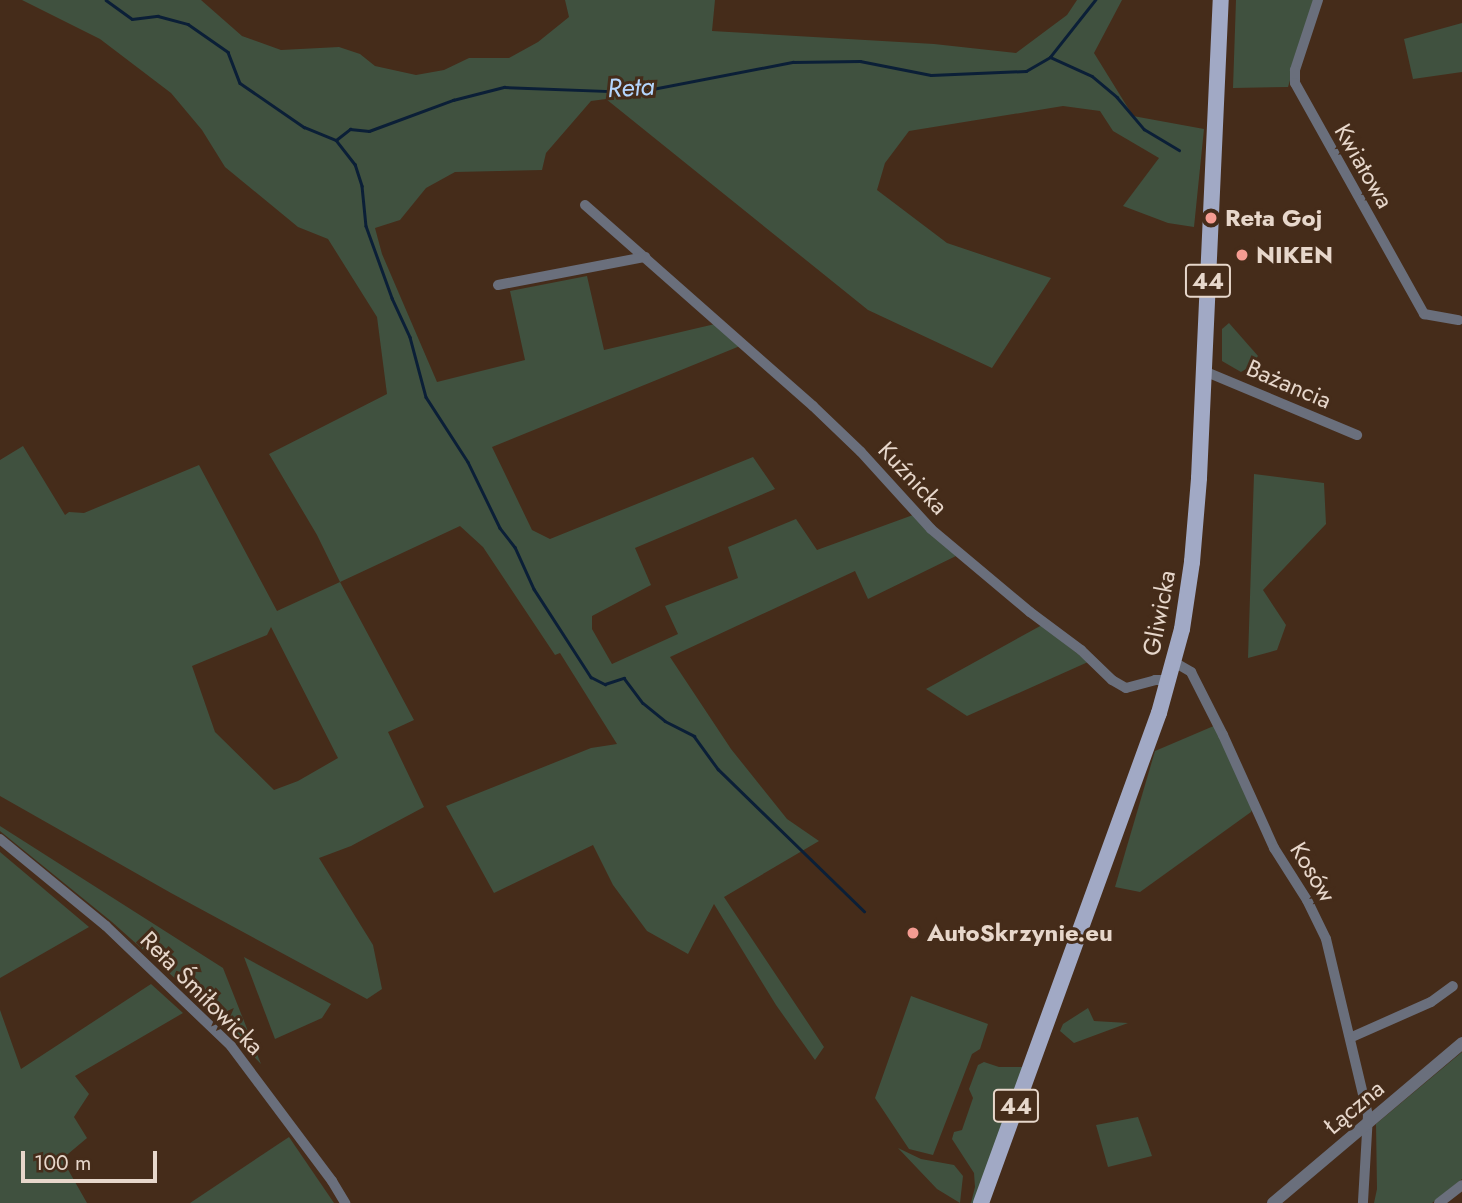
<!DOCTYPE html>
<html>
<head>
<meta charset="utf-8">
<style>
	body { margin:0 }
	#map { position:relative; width:1462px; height:1203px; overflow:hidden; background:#452c1a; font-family:Jost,sans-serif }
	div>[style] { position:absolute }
	.green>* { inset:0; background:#40513f }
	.stream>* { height:2.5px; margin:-1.25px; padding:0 1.25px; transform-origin:1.25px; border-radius:1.25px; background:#0b1f37 }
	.minor>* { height:10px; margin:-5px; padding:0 5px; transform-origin:5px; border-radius:5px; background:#6a6f7c }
	.tertiary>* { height:12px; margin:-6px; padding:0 6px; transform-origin:6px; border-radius:6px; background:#6a6f7c }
	.primary>* { height:16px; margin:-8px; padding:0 8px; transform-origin:8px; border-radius:8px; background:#a1a9c5 }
	.dots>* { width:19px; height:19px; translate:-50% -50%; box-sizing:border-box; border:4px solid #452c1a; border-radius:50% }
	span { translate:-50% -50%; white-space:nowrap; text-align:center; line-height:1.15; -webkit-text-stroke:6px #452c1a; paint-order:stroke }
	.shield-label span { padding:2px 5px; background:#452c1a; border:2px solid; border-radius:5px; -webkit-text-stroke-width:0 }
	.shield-label { font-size:23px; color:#e7d7cb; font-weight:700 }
	.street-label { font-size:24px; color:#e7d7cb }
	.poi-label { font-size:24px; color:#e7d7cb; font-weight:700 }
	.left { translate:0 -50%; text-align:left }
	.water-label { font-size:26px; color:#b4d5fd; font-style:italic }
	.scale { position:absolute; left:21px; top:1151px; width:136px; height:32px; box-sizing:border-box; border:4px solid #e7d7cb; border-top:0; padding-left:9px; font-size:21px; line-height:24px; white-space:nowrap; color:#e7d7cb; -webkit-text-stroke:5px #452c1a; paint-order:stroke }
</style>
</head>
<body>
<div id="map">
	<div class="green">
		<div style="clip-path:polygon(evenodd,22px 0,201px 0,242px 36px,281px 50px,339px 47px,360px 54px,375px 66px,416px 75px,444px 70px,469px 58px,509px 58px,538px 42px,569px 17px,565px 0,715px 0,712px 31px,934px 44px,1016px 53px,1067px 15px,1077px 0,1122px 0,1094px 53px,1133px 116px,1204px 129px,1194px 227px,1168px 223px,1123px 206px,1159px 158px,1113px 131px,1100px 111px,1063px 106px,909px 131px,885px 163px,877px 190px,947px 243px,1051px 278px,992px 368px,868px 310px,606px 99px,591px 101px,546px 153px,542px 170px,455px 172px,426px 188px,400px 220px,375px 228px,382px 254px,437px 382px,525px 360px,510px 291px,587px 276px,604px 350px,715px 324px,740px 346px,492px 447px,532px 530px,550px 539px,753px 457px,775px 489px,635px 548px,651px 585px,592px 616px,592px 629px,612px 664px,678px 634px,665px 606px,738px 578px,728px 547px,796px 519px,817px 550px,913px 515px,956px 556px,868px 599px,855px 571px,670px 657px,731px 749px,787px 819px,819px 841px,724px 897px,824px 1047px,815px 1060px,776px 1005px,714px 904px,688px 954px,647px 931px,613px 885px,593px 845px,494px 893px,446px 806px,591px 748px,617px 744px,560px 653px,555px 655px,483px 547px,460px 526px,340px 582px,414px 720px,388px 732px,424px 807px,351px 846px,319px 858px,373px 945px,382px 989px,367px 999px,171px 893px,0 796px,0 460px,23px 446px,65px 515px,69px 512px,84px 513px,199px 465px,277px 611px,340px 582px,317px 535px,269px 454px,387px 394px,377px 317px,328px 239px,298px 227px,225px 167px,202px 130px,171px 93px,100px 39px,22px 0,271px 627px,338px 758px,298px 781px,274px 790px,215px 732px,192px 666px,267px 635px,271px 627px)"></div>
		<div style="clip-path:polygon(1236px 0,1314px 0,1288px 87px,1233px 88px)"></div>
		<div style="clip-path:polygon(1462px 23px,1462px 72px,1413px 79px,1404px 39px)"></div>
		<div style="clip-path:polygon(1229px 323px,1258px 356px,1251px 366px,1241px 372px,1222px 361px,1222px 329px)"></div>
		<div style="clip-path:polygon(1254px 474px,1324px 483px,1326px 524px,1263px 590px,1286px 625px,1277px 650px,1248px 658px)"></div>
		<div style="clip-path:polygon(1042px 625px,1088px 662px,967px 716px,926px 689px)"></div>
		<div style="clip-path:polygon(1216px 725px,1255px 803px,1251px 812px,1140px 892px,1115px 887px,1155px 751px)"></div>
		<div style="clip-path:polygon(0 826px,223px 968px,261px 1064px,197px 998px,112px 922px,0 831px)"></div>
		<div style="clip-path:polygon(0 852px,89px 927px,0 978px)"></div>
		<div style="clip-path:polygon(244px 957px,331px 1004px,322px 1018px,275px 1039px)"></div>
		<div style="clip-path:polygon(151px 984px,183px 1013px,75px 1076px,89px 1094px,74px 1117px,87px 1138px,62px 1159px,87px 1203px,0 1203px,0 1010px,21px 1069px)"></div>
		<div style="clip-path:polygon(911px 996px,988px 1024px,980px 1049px,972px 1054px,933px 1155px,909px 1149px,875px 1098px)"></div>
		<div style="clip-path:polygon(1088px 1008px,1094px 1021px,1128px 1023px,1074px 1043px,1060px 1031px,1063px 1024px)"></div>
		<div style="clip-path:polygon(1462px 1052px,1462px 1179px,1432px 1203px,1374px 1203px,1377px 1189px,1376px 1124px)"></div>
		<div style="clip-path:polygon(984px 1062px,999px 1067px,1023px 1067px,974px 1203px,971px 1203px,975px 1187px,974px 1173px,952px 1139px,954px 1132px,962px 1130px,973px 1098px,969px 1089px,978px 1065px)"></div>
		<div style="clip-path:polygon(1138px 1117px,1152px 1156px,1108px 1167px,1096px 1125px)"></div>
		<div style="clip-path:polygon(289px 1137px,334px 1203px,190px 1203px)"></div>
		<div style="clip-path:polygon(898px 1148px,921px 1159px,954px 1165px,963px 1176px,960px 1203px,937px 1189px)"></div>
	</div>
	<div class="stream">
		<div style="left:106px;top:0;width:32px;rotate:36deg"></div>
		<div style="left:132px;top:19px;width:26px;rotate:-7deg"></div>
		<div style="left:158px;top:16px;width:31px;rotate:15deg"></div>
		<div style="left:188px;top:24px;width:49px;rotate:35deg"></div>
		<div style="left:228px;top:52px;width:33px;rotate:69deg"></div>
		<div style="left:240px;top:83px;width:78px;rotate:34.5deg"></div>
		<div style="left:304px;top:127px;width:35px;rotate:22deg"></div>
		<div style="left:336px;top:140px;width:31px;rotate:52deg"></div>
		<div style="left:355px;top:164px;width:23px;rotate:72deg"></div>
		<div style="left:362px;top:186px;width:40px;rotate:84.3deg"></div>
		<div style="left:366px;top:226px;width:77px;rotate:70.1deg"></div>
		<div style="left:392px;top:298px;width:43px;rotate:65.2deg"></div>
		<div style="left:410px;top:337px;width:62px;rotate:75.1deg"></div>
		<div style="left:426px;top:397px;width:77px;rotate:57.1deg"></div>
		<div style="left:468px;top:462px;width:73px;rotate:64.1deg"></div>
		<div style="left:500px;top:528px;width:24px;rotate:52deg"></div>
		<div style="left:515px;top:547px;width:46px;rotate:65.7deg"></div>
		<div style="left:534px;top:589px;width:105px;rotate:57.1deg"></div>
		<div style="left:591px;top:677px;width:16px;rotate:27deg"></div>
		<div style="left:605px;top:684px;width:20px;rotate:-18deg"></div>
		<div style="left:624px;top:678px;width:31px;rotate:53deg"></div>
		<div style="left:643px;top:703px;width:28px;rotate:39deg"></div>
		<div style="left:665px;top:721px;width:33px;rotate:27deg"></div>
		<div style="left:694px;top:736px;width:41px;rotate:54deg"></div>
		<div style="left:718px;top:769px;width:204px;rotate:44.2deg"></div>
		<div style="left:1050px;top:57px;width:73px;rotate:-51.7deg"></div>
		<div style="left:336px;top:140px;width:18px;rotate:-38deg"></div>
		<div style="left:350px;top:129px;width:19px;rotate:6deg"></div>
		<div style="left:369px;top:131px;width:90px;rotate:-20.3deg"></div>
		<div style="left:453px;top:100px;width:53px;rotate:-14.3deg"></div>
		<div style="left:504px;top:87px;width:133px;rotate:2.2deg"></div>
		<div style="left:637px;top:92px;width:159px;rotate:-10.9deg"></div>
		<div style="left:793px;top:62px;width:67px;rotate:-0.9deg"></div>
		<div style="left:860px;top:61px;width:72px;rotate:11.2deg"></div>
		<div style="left:931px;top:75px;width:95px;rotate:-2.4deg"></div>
		<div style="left:1026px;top:71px;width:28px;rotate:-30deg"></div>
		<div style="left:1050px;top:57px;width:46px;rotate:24.3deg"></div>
		<div style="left:1092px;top:76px;width:33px;rotate:40deg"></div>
		<div style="left:1117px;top:97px;width:42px;rotate:49.8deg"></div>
		<div style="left:1144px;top:129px;width:41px;rotate:31deg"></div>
	</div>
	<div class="minor">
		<div style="left:1318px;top:0;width:74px;rotate:108.2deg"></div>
		<div style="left:1295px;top:70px;width:13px;rotate:90deg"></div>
		<div style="left:1295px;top:83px;width:265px;rotate:60.8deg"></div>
		<div style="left:1424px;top:314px;width:35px;rotate:10deg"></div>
		<div style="left:585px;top:205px;width:304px;rotate:41.4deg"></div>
		<div style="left:813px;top:406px;width:66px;rotate:43.8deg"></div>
		<div style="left:861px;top:452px;width:104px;rotate:47.7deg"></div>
		<div style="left:931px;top:529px;width:129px;rotate:40deg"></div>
		<div style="left:1030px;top:612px;width:64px;rotate:36.7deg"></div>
		<div style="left:1081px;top:650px;width:43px;rotate:44.1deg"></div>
		<div style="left:1112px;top:680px;width:16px;rotate:30deg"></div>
		<div style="left:1126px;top:688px;width:30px;rotate:-15deg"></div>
		<div style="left:1155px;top:680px;width:14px"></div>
		<div style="left:498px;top:285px;width:150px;rotate:-10.8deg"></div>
		<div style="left:1204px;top:371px;width:166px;rotate:22.7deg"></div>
		<div style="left:1174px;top:662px;width:20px;rotate:30deg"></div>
		<div style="left:1191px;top:672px;width:71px;rotate:63.1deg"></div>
		<div style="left:1223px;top:735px;width:124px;rotate:65.7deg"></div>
		<div style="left:1274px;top:848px;width:62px;rotate:57.6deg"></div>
		<div style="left:1307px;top:900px;width:43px;rotate:64deg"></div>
		<div style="left:1326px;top:939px;width:181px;rotate:76.6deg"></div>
		<div style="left:1368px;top:1115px;width:88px;rotate:93.3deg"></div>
		<div style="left:0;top:839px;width:137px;rotate:39.4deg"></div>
		<div style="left:106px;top:926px;width:173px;rotate:43.8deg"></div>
		<div style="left:231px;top:1046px;width:169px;rotate:53.2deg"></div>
		<div style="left:332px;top:1181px;width:26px;rotate:59deg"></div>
		<div style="left:1352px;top:1037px;width:86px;rotate:-23.9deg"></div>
		<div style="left:1431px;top:1002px;width:27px;rotate:-36deg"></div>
		<div style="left:1439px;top:1203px;width:29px;rotate:-38deg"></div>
	</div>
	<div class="tertiary">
		<div style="left:1273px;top:1203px;width:248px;rotate:-40.2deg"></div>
	</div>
	<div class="primary">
		<div style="left:981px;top:1203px;width:521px;rotate:-70.04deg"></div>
		<div style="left:1159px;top:713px;width:87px;rotate:-74.7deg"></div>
		<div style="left:1182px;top:629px;width:68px;rotate:-81.5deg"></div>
		<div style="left:1192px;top:562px;width:84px;rotate:-85.2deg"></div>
		<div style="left:1199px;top:478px;width:479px;rotate:-87.4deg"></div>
	</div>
	<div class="dots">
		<div style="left:1211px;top:218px;background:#f59c92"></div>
		<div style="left:1242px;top:255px;background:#f59c92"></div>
		<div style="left:913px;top:933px;background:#f59c92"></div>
	</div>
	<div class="shield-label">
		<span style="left:1208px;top:281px">44</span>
		<span style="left:1016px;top:1106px">44</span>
	</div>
	<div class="street-label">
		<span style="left:1364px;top:166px;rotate:60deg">Kwiatowa</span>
		<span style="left:1289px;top:384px;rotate:23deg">Bażancia</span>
		<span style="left:913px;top:478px;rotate:47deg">Kuźnicka</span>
		<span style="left:1159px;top:613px;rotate:-79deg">Gliwicka</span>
		<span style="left:1313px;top:872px;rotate:59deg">Kosów</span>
		<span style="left:202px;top:993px;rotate:45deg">Reta Śmiłowicka</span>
		<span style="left:1354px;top:1107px;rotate:-40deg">Łączna</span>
	</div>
	<div class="poi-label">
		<span class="left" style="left:1225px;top:218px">Reta Goj</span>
		<span class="left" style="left:1256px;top:255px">NIKEN</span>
		<span class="left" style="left:927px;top:933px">AutoSkrzynie.eu</span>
	</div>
	<div class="water-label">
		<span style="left:631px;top:88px;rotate:-3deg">Reta</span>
	</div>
	<div class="scale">100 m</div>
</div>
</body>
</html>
